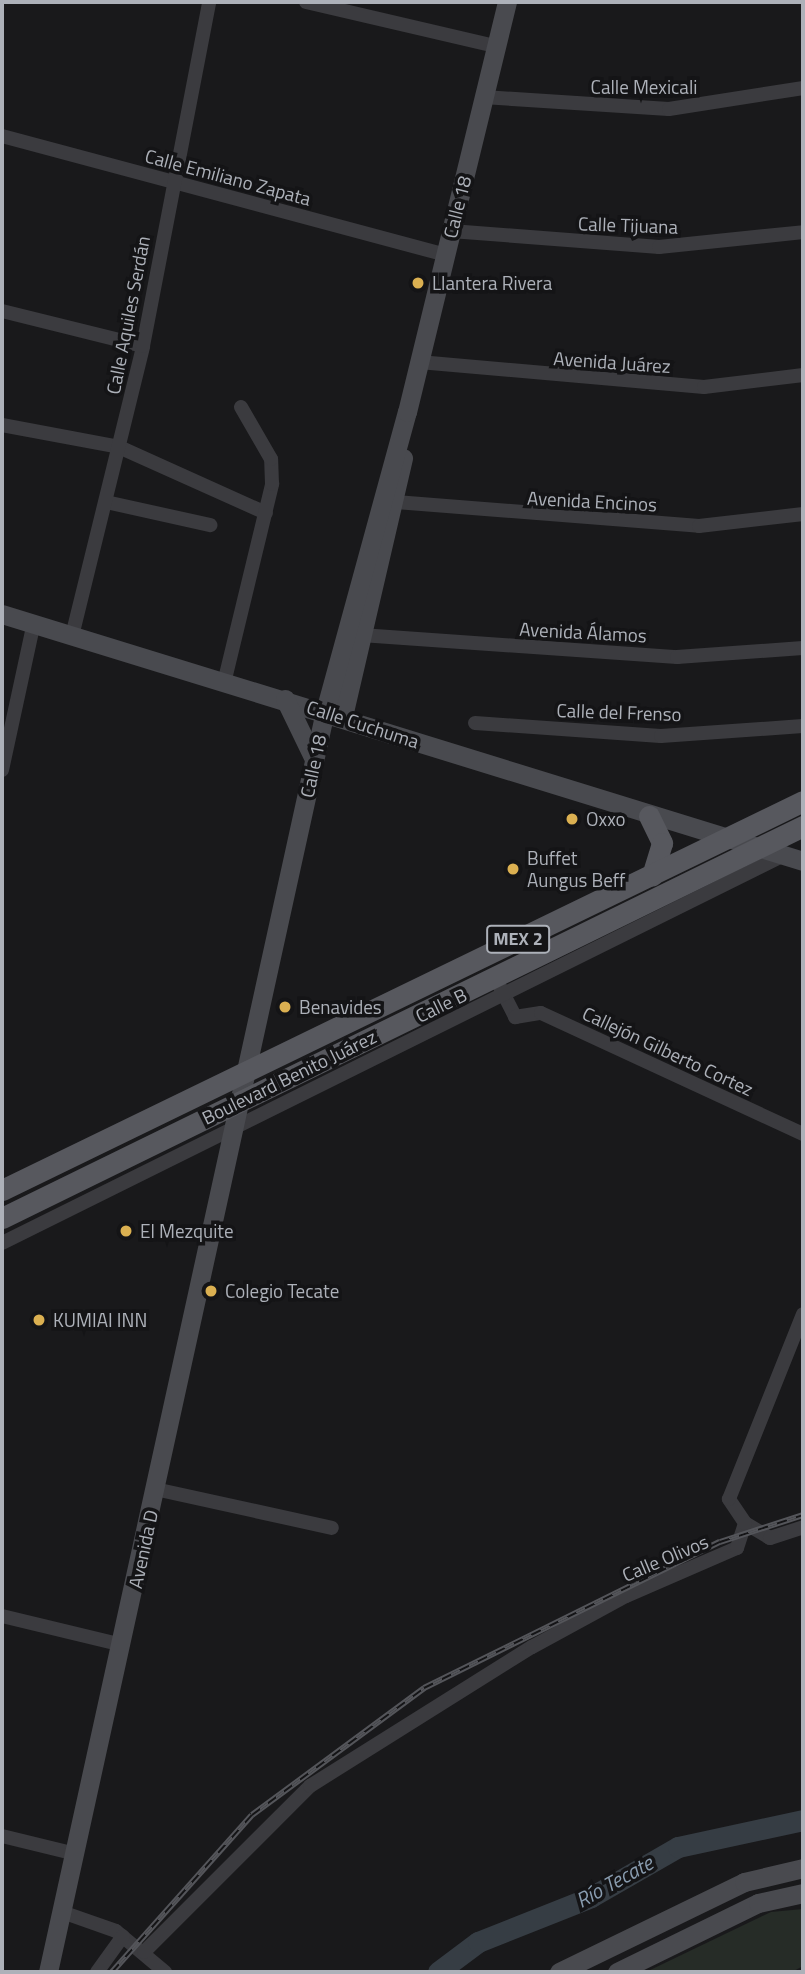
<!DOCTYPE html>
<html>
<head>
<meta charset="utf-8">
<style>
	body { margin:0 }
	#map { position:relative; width:805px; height:1974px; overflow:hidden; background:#19191b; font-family:"Titillium Web",sans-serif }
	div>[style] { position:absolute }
	.green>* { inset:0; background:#262c27 }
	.river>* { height:21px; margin:-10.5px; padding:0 10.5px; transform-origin:10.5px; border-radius:10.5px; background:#363d44 }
	.street>* { height:14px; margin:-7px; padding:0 7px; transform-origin:7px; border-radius:7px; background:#3b3b3f }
	.secondary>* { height:19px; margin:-9.5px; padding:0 9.5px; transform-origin:9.5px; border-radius:9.5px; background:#494a4f }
	.primary>* { height:21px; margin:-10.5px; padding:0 10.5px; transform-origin:10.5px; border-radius:10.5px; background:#57585e }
	.rail>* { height:6px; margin-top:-3px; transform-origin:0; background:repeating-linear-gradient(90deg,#141416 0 10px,#54555a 0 20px); box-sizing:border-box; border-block:2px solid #54555a }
	.dots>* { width:19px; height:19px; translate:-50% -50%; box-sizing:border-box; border:4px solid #141416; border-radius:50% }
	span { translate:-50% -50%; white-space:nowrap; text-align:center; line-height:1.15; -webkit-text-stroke:7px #141416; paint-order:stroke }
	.shield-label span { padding:2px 5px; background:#141416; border:2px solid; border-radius:5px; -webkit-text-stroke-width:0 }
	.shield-label { font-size:18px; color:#adb1b9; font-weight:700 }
	.street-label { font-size:19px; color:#adb1b9 }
	.poi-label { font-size:19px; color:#adb1b9 }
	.left { translate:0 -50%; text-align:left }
	.water-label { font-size:21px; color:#899caf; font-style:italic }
	.frame { position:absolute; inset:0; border:4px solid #adb1b9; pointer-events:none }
</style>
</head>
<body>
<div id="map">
	<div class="green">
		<div style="clip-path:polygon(803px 1909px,803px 1966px,792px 1972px,646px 1972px,771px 1912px)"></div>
	</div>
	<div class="river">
		<div style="left:438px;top:1972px;width:50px;rotate:-36.9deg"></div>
		<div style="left:478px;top:1942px;width:122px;rotate:-21.7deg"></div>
		<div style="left:591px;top:1897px;width:100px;rotate:-29.9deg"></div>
		<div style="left:678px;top:1847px;width:128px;rotate:-12.2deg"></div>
	</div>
	<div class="street">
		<div style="left:306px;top:2px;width:194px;rotate:13.1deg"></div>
		<div style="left:483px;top:97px;width:186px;rotate:3.7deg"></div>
		<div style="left:669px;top:109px;width:136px;rotate:-8.9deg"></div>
		<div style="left:2px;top:136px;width:459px;rotate:15deg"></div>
		<div style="left:451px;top:231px;width:209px;rotate:4.4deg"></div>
		<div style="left:659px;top:247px;width:145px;rotate:-5.9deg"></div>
		<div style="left:2px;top:311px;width:145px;rotate:13.9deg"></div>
		<div style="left:419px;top:362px;width:286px;rotate:5deg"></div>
		<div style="left:704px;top:387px;width:100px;rotate:-6.9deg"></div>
		<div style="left:2px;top:425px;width:119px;rotate:10.6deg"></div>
		<div style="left:119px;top:447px;width:161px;rotate:24.2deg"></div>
		<div style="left:383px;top:501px;width:317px;rotate:4.5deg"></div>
		<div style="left:699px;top:526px;width:105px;rotate:-6.6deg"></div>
		<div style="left:106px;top:502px;width:107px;rotate:12.5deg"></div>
		<div style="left:73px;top:632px;width:294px;rotate:-76.2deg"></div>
		<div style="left:143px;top:346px;width:350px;rotate:-79.1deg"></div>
		<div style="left:361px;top:635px;width:317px;rotate:4deg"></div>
		<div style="left:677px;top:657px;width:126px;rotate:-4.1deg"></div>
		<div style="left:225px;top:679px;width:201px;rotate:-76.4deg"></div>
		<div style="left:272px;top:484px;width:25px;rotate:-92deg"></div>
		<div style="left:271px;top:459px;width:60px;rotate:-120deg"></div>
		<div style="left:475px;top:723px;width:186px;rotate:4deg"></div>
		<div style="left:661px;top:736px;width:142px;rotate:-4deg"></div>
		<div style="left:2px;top:770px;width:151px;rotate:-77.8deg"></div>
		<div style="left:500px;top:987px;width:34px;rotate:63deg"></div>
		<div style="left:515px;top:1017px;width:26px;rotate:-9deg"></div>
		<div style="left:541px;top:1013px;width:289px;rotate:24.8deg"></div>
		<div style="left:2px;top:1243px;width:873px;rotate:-26.39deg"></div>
		<div style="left:155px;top:1489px;width:181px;rotate:12.4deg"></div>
		<div style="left:745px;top:1523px;width:29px;rotate:31deg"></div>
		<div style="left:770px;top:1538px;width:35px;rotate:-18deg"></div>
		<div style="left:2px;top:1616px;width:124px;rotate:13.5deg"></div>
		<div style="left:2px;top:1836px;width:76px;rotate:13.7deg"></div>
		<div style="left:62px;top:1912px;width:57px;rotate:19.4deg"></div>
		<div style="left:116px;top:1931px;width:64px;rotate:39.9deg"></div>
		<div style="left:144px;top:1952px;width:235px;rotate:-45deg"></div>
		<div style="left:310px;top:1786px;width:262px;rotate:-32.1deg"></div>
		<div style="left:532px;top:1647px;width:107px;rotate:-28.5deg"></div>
		<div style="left:626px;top:1596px;width:121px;rotate:-23.4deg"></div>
		<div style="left:737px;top:1548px;width:26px;rotate:-72deg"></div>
		<div style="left:745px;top:1523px;width:29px;rotate:-124deg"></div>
		<div style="left:729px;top:1499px;width:199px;rotate:-68.2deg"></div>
		<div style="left:97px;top:1972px;width:44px;rotate:-54.2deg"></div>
	</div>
	<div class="secondary">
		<div style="left:2px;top:614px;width:838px;rotate:17.14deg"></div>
		<div style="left:285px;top:699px;width:67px;rotate:64.2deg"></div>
		<div style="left:343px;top:716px;width:265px;rotate:-76.9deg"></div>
		<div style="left:48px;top:1972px;width:1291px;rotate:-77.61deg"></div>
		<div style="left:325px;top:711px;width:310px;rotate:-74.7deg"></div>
		<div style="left:407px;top:412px;width:422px;rotate:-76.3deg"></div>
		<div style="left:559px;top:1972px;width:206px;rotate:-25.9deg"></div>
		<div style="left:744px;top:1882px;width:61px;rotate:-13.3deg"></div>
		<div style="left:617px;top:1972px;width:157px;rotate:-26.1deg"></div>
		<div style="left:758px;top:1903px;width:46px;rotate:-12.5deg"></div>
	</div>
	<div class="primary">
		<div style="left:649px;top:816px;width:30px;rotate:64deg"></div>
		<div style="left:662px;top:843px;width:34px;rotate:107deg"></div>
		<div style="left:2px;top:1190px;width:890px;rotate:-25.9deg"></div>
		<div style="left:2px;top:1218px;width:892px;rotate:-26.08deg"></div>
	</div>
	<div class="rail">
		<div style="left:112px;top:1972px;width:210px;rotate:-48.3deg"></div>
		<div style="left:252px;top:1815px;width:214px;rotate:-36.4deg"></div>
		<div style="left:424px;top:1688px;width:330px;rotate:-26.3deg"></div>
		<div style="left:720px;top:1542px;width:87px;rotate:-18deg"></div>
	</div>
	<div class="dots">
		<div style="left:418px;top:283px;background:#dbb051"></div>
		<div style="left:572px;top:819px;background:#dbb051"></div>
		<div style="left:513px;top:869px;background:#dbb051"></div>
		<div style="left:285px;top:1007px;background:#dbb051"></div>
		<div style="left:126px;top:1231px;background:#dbb051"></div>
		<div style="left:211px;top:1291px;background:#dbb051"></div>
		<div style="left:39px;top:1320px;background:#dbb051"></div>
	</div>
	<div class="shield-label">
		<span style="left:518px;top:939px">MEX 2</span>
	</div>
	<div class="street-label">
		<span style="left:644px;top:87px">Calle Mexicali</span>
		<span style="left:228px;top:177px;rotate:15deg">Calle Emiliano Zapata</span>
		<span style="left:457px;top:207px;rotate:-76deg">Calle 18</span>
		<span style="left:628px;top:225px;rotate:2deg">Calle Tijuana</span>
		<span style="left:128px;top:315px;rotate:-79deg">Calle Aquiles Serdán</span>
		<span style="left:612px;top:362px;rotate:4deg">Avenida Juárez</span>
		<span style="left:592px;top:501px;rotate:3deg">Avenida Encinos</span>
		<span style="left:583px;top:632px;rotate:3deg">Avenida Álamos</span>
		<span style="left:619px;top:712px;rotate:2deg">Calle del Frenso</span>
		<span style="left:363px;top:724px;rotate:18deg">Calle Cuchuma</span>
		<span style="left:313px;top:766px;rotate:-78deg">Calle 18</span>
		<span style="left:441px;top:1005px;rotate:-26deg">Calle B</span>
		<span style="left:668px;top:1051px;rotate:25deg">Callejón Gilberto Cortez</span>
		<span style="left:289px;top:1077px;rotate:-26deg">Boulevard Benito Juárez</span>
		<span style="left:143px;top:1549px;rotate:-78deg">Avenida D</span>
		<span style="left:665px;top:1558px;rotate:-23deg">Calle Olivos</span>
	</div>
	<div class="poi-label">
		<span class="left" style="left:432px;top:283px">Llantera Rivera</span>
		<span class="left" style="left:586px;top:819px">Oxxo</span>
		<span class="left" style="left:527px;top:869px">Buffet<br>Aungus Beff</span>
		<span class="left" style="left:299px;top:1007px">Benavides</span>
		<span class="left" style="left:140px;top:1231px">El Mezquite</span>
		<span class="left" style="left:225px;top:1291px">Colegio Tecate</span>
		<span class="left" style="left:53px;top:1320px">KUMIAI INN</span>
	</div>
	<div class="water-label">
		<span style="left:614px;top:1881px;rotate:-29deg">Río Tecate</span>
	</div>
	<div class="frame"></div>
</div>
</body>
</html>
